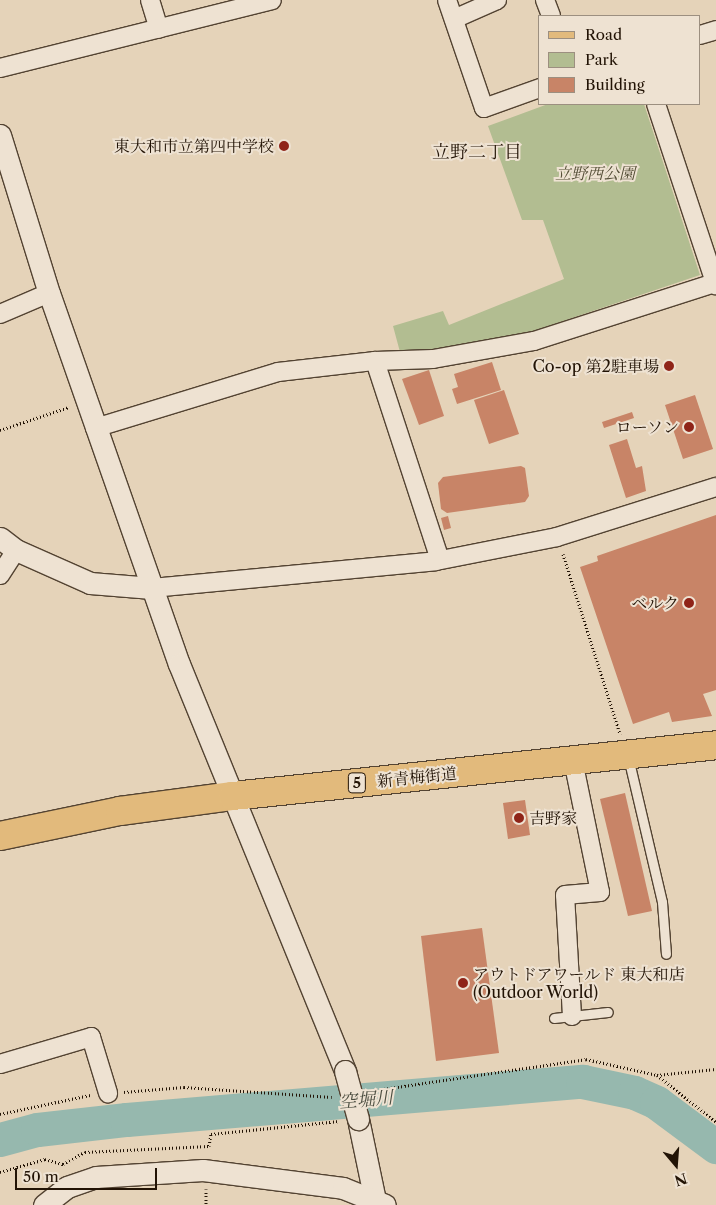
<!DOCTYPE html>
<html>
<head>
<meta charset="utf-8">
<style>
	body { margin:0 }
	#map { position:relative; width:716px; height:1205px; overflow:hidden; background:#e5d3b9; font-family:"Libre Caslon Text","Noto Serif JP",serif }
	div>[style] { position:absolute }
	.green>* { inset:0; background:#b2bd91 }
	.river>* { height:34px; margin:-17px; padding:0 17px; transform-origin:17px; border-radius:17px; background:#96b8ae }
	.building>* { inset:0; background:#c88467 }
	.path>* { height:3px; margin-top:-1.5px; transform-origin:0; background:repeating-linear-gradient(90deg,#221305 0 1px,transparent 0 3.5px) }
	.roads { filter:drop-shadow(1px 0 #534332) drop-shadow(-1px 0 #534332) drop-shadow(0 1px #534332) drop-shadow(0 -1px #534332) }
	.service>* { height:9px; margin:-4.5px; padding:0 4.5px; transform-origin:4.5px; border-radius:4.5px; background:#eee2d2 }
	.minor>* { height:18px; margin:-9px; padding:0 9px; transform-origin:9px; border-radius:9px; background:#eee2d2 }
	.tertiary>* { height:21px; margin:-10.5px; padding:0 10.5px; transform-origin:10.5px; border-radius:10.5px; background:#eee2d2 }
	.primary>* { height:28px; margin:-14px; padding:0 14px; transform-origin:14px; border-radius:14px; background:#e2ba7c }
	.bridges { filter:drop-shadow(1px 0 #534332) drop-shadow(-1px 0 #534332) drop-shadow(0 1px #534332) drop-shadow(0 -1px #534332) }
	.tertiary-bridge>* { height:21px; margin:-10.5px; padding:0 10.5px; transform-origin:10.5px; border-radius:10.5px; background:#eee2d2 }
	.dots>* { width:14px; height:14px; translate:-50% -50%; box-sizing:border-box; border:2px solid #eee2d2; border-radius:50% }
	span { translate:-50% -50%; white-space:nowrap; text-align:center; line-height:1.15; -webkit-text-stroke:4px #eee2d2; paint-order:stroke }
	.shield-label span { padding:1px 4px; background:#eee2d2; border:1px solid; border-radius:4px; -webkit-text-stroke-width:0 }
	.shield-label { font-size:15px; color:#221305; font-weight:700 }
	.poi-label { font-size:16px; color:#221305 }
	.right { translate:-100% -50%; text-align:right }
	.left { translate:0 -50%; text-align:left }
	.park-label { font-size:16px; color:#544e36; font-style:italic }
	.street-label { font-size:16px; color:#221305 }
	.neighbourhood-label { font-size:18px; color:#221305 }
	.water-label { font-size:18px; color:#4b4d40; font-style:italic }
	.legend { position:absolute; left:538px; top:15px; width:162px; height:90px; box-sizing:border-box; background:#eee2d2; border:1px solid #9c8f80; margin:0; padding:6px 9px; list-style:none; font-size:15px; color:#221305 }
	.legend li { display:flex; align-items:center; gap:10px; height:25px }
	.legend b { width:25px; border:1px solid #9c8f80 }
	.north { position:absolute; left:651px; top:1140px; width:50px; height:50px; -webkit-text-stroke:4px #eee2d2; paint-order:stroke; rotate:162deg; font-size:14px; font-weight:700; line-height:20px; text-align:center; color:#221305 }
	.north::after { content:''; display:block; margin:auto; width:18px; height:22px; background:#221305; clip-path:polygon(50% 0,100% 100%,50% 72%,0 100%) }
	.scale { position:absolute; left:15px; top:1168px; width:142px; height:22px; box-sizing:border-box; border:2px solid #221305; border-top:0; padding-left:6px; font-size:15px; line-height:18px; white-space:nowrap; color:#221305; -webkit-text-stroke:4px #eee2d2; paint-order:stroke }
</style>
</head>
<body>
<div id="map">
	<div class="green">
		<div style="clip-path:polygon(548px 104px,644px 104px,700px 275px,489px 346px,400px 352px,393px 326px,443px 311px,449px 325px,564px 279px,543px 220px,522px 220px,488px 126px)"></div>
	</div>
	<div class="river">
		<div style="left:0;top:1140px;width:39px;rotate:-15deg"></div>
		<div style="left:38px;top:1130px;width:90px;rotate:-6.4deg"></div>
		<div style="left:127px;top:1120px;width:458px;rotate:-4.8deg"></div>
		<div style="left:583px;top:1082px;width:53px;rotate:11.9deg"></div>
		<div style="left:635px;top:1093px;width:24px;rotate:24deg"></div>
		<div style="left:657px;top:1103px;width:74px;rotate:36.7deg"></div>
	</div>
	<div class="building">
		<div style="clip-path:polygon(492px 362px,501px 390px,457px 404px,452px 389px,458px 387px,454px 374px)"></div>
		<div style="clip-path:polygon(429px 370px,444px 416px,419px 425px,402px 379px)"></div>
		<div style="clip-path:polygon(504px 390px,519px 434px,489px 444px,474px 400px)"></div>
		<div style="clip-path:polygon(695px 395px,713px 449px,683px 459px,665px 405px)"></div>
		<div style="clip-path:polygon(632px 412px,634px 418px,604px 428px,602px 422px)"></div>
		<div style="clip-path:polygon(627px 439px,636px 468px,642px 466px,646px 491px,626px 498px,609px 445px)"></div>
		<div style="clip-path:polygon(521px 466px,525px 468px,529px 496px,525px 502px,447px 513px,441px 509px,438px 483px,443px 477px)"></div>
		<div style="clip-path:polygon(716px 515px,716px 690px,703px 694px,712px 716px,672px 722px,669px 712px,633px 724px,580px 567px,598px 561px,597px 556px)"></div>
		<div style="clip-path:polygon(448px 516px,451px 528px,444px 530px,441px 518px)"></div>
		<div style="clip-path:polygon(625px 793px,652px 911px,628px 916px,600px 799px)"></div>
		<div style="clip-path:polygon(525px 800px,530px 835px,508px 839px,503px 803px)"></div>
		<div style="clip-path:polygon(482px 928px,499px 1053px,436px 1061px,421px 936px)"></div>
	</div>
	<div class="path">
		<div style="left:0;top:430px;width:73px;rotate:-18.4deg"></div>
		<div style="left:563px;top:554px;width:189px;rotate:72.4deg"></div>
		<div style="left:657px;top:1075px;width:59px;rotate:-5.8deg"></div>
		<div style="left:370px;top:1091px;width:218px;rotate:-8.4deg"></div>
		<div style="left:586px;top:1059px;width:73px;rotate:12.7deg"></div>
		<div style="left:657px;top:1075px;width:75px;rotate:38.5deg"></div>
		<div style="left:124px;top:1092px;width:60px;rotate:-4.8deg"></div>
		<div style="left:184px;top:1087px;width:148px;rotate:3.9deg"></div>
		<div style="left:0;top:1114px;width:92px;rotate:-11.9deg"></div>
		<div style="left:0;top:1172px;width:47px;rotate:-16.1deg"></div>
		<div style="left:45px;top:1159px;width:19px;rotate:16deg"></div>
		<div style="left:63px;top:1164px;width:25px;rotate:-29deg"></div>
		<div style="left:85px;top:1152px;width:124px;rotate:-2.8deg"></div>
		<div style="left:209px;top:1146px;width:12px;rotate:-81deg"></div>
		<div style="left:211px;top:1134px;width:129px;rotate:-5.8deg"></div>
		<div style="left:206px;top:1189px;width:16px;rotate:90deg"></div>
	</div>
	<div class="roads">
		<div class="service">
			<div style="left:628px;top:757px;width:149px;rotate:76.8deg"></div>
			<div style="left:662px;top:902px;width:52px;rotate:85.6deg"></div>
			<div style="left:554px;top:1018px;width:54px;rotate:-6.3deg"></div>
		</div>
		<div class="minor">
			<div style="left:150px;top:0;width:30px;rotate:73deg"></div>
			<div style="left:447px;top:0;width:114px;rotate:71.1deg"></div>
			<div style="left:484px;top:108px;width:59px;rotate:-19.7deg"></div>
			<div style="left:545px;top:0;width:17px;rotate:69deg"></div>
			<div style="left:454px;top:19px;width:47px;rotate:-23.8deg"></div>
			<div style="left:700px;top:35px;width:17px;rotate:-17deg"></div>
			<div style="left:0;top:68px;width:280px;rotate:-14deg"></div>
			<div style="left:656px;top:104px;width:191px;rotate:71.7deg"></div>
			<div style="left:0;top:314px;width:53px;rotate:-23.2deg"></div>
			<div style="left:375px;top:361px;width:209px;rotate:71.9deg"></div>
			<div style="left:95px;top:428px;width:191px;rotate:-17deg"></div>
			<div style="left:278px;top:372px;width:98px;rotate:-6.5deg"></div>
			<div style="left:375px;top:361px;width:58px;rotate:-2deg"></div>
			<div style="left:433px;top:359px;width:103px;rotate:-10.1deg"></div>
			<div style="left:534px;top:341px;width:190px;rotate:-17.8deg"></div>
			<div style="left:0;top:575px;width:30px;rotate:-57deg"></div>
			<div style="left:152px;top:588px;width:285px;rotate:-5.4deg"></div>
			<div style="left:436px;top:561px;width:123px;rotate:-11.2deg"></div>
			<div style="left:557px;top:537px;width:167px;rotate:-17.5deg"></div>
			<div style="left:572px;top:1016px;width:121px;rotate:-93.3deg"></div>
			<div style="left:565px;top:895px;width:35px;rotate:-5deg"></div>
			<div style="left:600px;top:892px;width:135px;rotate:-101.6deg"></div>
			<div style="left:0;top:1064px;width:95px;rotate:-16.5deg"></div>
			<div style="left:91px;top:1037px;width:59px;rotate:73.1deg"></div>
		</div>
		<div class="tertiary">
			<div style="left:0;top:135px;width:165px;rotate:72.8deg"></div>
			<div style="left:49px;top:293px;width:393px;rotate:70.7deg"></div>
			<div style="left:179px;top:664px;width:440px;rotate:67.8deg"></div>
			<div style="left:0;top:538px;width:20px;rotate:37deg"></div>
			<div style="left:16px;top:550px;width:81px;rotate:24deg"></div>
			<div style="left:90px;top:583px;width:62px;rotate:4.6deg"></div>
			<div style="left:358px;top:1119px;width:88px;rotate:78.2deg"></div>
			<div style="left:44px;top:1205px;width:29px;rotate:-38deg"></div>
			<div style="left:67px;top:1187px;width:31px;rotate:-19deg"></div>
			<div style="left:96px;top:1177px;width:107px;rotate:-3.7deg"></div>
			<div style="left:203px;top:1170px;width:141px;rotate:7.3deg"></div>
			<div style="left:343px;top:1188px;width:45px;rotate:22deg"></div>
		</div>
		<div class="primary">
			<div style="left:0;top:836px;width:123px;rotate:-11.8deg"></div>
			<div style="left:120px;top:811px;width:114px;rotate:-7.6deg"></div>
			<div style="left:233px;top:796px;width:486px;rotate:-6deg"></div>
		</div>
	</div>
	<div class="bridges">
		<div class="tertiary-bridge">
			<div style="left:345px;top:1071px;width:50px;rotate:74.8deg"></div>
		</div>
	</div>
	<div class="dots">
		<div style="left:284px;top:146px;background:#8f2418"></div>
		<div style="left:669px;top:366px;background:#8f2418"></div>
		<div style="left:689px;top:427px;background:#8f2418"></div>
		<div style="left:689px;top:603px;background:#8f2418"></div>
		<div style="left:519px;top:818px;background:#8f2418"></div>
		<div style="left:463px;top:983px;background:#8f2418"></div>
	</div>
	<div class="shield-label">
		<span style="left:357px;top:783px">5</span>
	</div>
	<div class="poi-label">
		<span class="right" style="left:274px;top:146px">東大和市立第四中学校</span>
		<span class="right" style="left:659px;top:366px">Co-op 第2駐車場</span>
		<span class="right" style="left:679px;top:427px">ローソン</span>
		<span class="right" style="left:679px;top:603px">ベルク</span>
		<span class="left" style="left:529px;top:818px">吉野家</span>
		<span class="left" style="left:473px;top:983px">アウトドアワールド 東大和店<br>(Outdoor World)</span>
	</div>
	<div class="park-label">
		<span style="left:595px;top:173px">立野西公園</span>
	</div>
	<div class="street-label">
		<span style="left:417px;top:777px;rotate:-6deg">新青梅街道</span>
	</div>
	<div class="neighbourhood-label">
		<span style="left:477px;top:152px">立野二丁目</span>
	</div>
	<div class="water-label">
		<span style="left:366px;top:1100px;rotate:-5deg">空堀川</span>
	</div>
	<ul class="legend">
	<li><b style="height:6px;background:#e2ba7c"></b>Road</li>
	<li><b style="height:14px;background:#b2bd91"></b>Park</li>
	<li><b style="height:14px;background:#c88467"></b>Building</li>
	</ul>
	<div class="north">N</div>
	<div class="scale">50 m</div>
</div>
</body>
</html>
